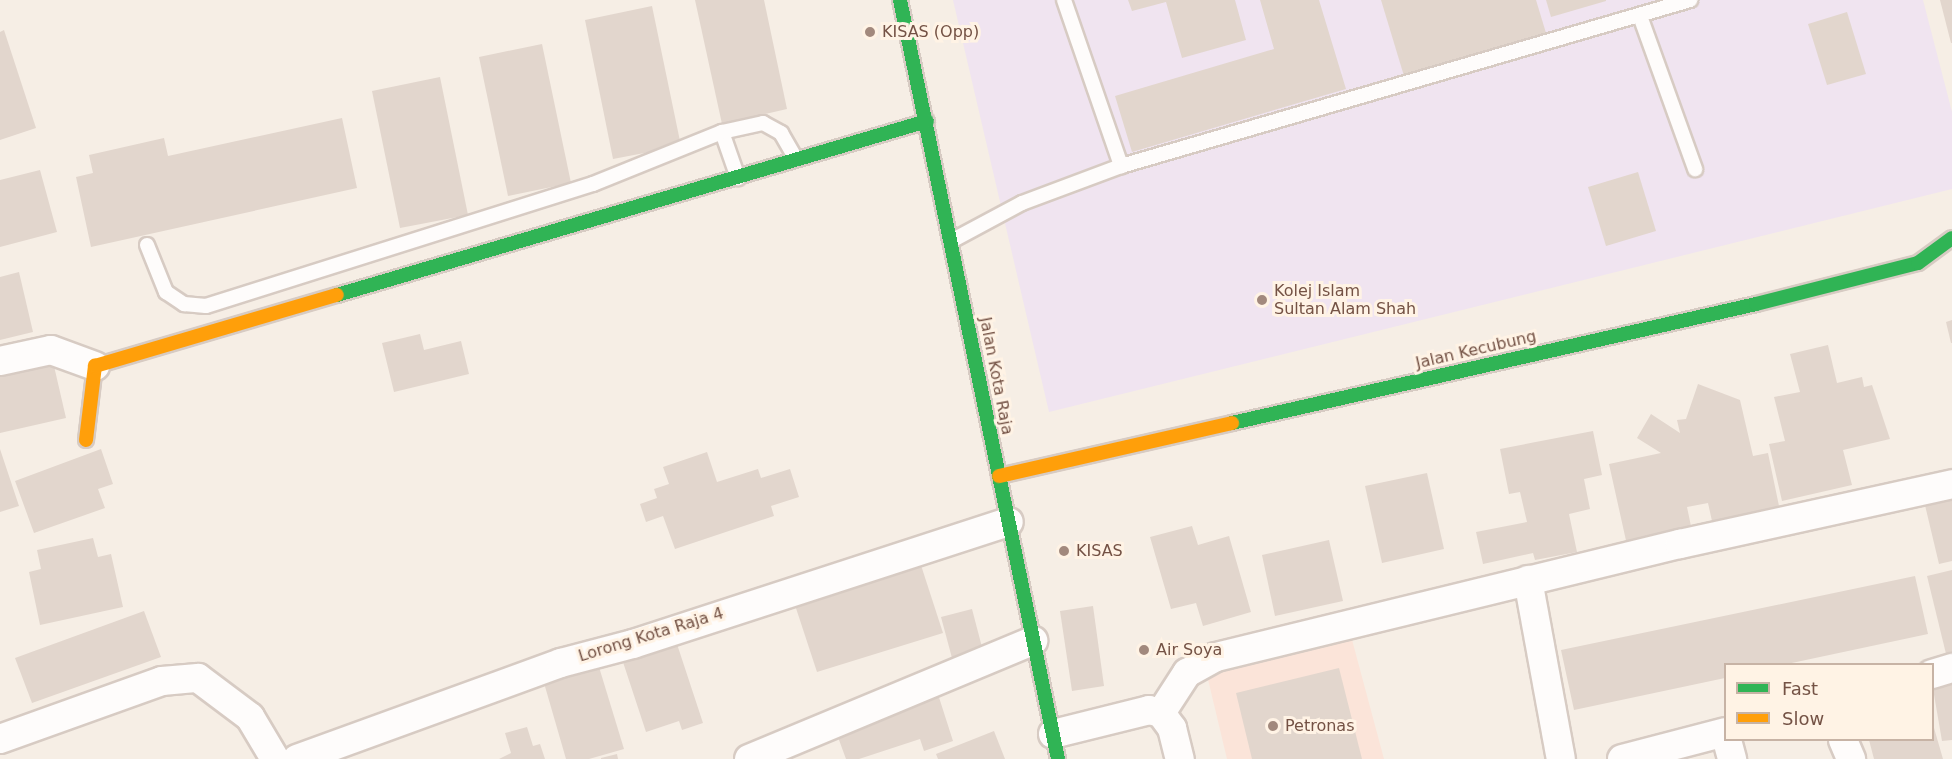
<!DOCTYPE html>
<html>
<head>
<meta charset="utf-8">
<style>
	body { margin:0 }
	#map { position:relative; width:1952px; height:759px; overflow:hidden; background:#f6eee5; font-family:"DejaVu Sans",sans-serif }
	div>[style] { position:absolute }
	.commercial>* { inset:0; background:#fbe4d9 }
	.education>* { inset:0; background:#f0e4f0 }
	.building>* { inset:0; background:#e2d6cd }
	.roads { filter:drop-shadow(2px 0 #d7cbc3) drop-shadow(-2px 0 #d7cbc3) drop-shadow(0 2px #d7cbc3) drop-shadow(0 -2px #d7cbc3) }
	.lane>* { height:14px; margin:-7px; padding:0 7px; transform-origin:7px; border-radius:7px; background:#fefcfb }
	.street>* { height:28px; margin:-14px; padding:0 14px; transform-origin:14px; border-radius:14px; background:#fefcfb }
	.fast>* { height:14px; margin:-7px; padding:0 7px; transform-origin:7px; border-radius:7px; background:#30b455 }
	.slow>* { height:14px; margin:-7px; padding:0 7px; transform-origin:7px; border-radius:7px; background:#ff9f0a }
	.dots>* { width:16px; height:16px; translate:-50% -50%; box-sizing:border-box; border:3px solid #fff3e5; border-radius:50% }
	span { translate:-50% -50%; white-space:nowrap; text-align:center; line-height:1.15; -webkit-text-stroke:6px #fff3e5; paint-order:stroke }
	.poi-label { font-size:16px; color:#745245 }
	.left { translate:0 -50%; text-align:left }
	.street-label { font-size:16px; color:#745245 }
	.legend { position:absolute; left:1724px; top:663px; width:210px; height:78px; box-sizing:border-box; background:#fff3e5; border:2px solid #c7b3a5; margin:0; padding:8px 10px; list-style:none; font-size:18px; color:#745245 }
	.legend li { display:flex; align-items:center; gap:12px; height:30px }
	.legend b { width:30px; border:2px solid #c7b3a5 }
</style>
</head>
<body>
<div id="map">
	<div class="commercial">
		<div style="clip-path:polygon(1351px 636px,1384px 759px,1227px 759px,1206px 671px)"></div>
	</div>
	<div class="education">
		<div style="clip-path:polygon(953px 0,1923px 0,1952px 112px,1952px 189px,1049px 412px)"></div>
	</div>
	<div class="building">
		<div style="clip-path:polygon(695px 0,764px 0,787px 109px,722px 124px)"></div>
		<div style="clip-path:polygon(1128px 0,1235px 0,1246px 40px,1182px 58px,1166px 2px,1132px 11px)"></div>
		<div style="clip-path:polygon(1260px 0,1319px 0,1346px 89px,1132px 152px,1115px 96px,1274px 49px)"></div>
		<div style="clip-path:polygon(1381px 0,1536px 0,1546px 33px,1404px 76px)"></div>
		<div style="clip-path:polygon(1546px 0,1606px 0,1606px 1px,1551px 17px)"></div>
		<div style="clip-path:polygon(1940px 0,1952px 0,1952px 43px,1951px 43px)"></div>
		<div style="clip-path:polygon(652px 6px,681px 146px,613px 159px,585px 20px)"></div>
		<div style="clip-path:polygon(1847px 12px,1866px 74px,1827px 85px,1808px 24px)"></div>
		<div style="clip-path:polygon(4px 30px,36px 128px,0 140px,0 32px)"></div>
		<div style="clip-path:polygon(542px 44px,571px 183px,508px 196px,479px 57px)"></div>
		<div style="clip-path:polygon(440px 77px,468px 215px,400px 228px,372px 91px)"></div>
		<div style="clip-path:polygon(342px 118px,357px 188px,91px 247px,76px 177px,93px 173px,89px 155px,164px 138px,168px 156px)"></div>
		<div style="clip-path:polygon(40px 170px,57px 232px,0 247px,0 180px)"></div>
		<div style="clip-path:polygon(1638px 172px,1656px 231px,1606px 246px,1588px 187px)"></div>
		<div style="clip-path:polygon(19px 272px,33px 332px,0 340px,0 277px)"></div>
		<div style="clip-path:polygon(1952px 320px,1952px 343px,1951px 343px,1946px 322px)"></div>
		<div style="clip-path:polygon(420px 334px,424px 350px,461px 341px,469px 374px,394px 392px,382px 343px)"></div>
		<div style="clip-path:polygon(1828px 345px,1837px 383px,1862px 377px,1864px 387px,1872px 385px,1890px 439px,1843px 450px,1852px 485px,1782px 501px,1769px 444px,1785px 441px,1774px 397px,1800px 392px,1790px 354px)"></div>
		<div style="clip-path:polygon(51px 353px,66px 418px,0 433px,0 364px)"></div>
		<div style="clip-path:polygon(1698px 384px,1740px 400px,1753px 456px,1768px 453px,1779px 506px,1712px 521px,1708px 503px,1687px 507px,1692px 531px,1627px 545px,1609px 464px,1661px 453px,1637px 438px,1651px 414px,1680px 433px,1677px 420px,1686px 419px)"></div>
		<div style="clip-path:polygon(1593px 431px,1602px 475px,1584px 479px,1590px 509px,1569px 514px,1577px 552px,1535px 560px,1533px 553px,1483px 564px,1476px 532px,1527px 522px,1520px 492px,1509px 494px,1500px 449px)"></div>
		<div style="clip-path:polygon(0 449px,19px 506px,0 512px)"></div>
		<div style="clip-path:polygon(101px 449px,113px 484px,98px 489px,105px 508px,34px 533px,15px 481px)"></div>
		<div style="clip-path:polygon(707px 452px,717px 482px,758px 469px,761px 478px,790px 469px,799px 497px,771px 506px,774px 516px,675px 549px,663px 516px,646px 522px,640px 504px,657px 498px,654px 489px,669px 484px,663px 467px)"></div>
		<div style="clip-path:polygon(1427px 473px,1444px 549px,1382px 563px,1365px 486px)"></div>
		<div style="clip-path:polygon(1952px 495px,1952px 561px,1939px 564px,1924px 501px)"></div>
		<div style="clip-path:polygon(1192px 526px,1198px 545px,1229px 536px,1251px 612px,1203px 626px,1196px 603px,1171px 609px,1150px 537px)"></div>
		<div style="clip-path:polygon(93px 538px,98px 557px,111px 554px,123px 607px,40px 625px,29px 572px,41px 569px,37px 550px)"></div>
		<div style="clip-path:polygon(1329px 540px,1343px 601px,1275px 616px,1262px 555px)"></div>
		<div style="clip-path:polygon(918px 556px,943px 633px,817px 672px,792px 596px)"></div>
		<div style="clip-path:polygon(1952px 570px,1952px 661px,1948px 662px,1927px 576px)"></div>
		<div style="clip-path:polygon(1915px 576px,1928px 634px,1787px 664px,1725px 664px,1725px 678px,1574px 710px,1561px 650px)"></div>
		<div style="clip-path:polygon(1093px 606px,1104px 686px,1072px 691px,1060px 611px)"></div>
		<div style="clip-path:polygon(972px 609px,983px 651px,952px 658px,941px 617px)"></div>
		<div style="clip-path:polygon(144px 611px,161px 657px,32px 703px,15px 658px)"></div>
		<div style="clip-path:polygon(675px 638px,703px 723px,682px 730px,679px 721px,646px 732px,621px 656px)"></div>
		<div style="clip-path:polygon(599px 667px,624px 749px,589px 759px,566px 759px,544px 683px)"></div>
		<div style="clip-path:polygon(1339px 668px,1362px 759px,1252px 759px,1236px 693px)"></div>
		<div style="clip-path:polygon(1952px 680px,1952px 740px,1942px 741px,1932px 683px)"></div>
		<div style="clip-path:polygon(936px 688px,953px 741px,924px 751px,920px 739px,859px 759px,846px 759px,835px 729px)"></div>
		<div style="clip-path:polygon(1932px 721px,1943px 759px,1874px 759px,1869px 740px,1932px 740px)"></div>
		<div style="clip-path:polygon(527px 727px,533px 746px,540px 744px,545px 759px,499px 759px,511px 753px,505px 733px)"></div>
		<div style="clip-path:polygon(994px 731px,1005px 759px,938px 759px,936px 754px)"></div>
		<div style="clip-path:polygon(617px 754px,618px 759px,601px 759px,601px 758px)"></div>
	</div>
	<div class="roads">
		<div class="lane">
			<div style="left:1064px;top:0;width:176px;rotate:71deg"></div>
			<div style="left:1640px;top:16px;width:163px;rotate:70.2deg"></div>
			<div style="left:722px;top:132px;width:49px;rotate:70.8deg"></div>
			<div style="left:953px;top:240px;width:78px;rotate:-28.2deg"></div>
			<div style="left:1022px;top:203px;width:106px;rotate:-20.5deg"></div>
			<div style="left:1121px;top:166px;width:593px;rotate:-16.26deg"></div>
			<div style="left:147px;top:245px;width:51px;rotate:68deg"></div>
			<div style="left:166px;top:292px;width:22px;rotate:34deg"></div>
			<div style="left:184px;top:304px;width:22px;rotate:5deg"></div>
			<div style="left:206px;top:306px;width:406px;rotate:-17.5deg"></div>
			<div style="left:593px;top:184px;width:139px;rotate:-22deg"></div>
			<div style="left:722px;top:132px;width:42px;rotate:-12.4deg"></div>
			<div style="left:763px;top:123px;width:21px;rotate:29deg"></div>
			<div style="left:781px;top:133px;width:30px;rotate:60deg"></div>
		</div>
		<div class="street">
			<div style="left:0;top:361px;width:52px;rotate:-12.2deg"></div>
			<div style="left:51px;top:350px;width:47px;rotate:20deg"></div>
			<div style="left:1528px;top:580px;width:182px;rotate:79.6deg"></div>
			<div style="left:1932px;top:674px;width:21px;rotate:-17deg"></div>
			<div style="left:1161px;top:713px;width:48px;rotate:-57deg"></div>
			<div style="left:1187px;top:673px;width:33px;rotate:-29deg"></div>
			<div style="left:1216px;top:657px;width:478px;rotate:-13.7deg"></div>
			<div style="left:1680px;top:544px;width:279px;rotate:-12.4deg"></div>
			<div style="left:1053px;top:734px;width:99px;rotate:-14deg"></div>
			<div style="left:1149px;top:710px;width:12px;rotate:14deg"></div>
			<div style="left:1161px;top:713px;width:19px;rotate:54deg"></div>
			<div style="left:1172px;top:728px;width:32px;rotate:76deg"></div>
			<div style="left:0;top:739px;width:172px;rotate:-19.7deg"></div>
			<div style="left:162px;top:681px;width:36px;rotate:-5deg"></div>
			<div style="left:198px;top:678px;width:65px;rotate:36.9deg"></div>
			<div style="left:250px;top:717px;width:49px;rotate:59.2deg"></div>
			<div style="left:1727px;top:740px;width:20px;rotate:75deg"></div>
			<div style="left:1843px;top:740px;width:21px;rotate:67deg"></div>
			<div style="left:297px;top:759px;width:281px;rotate:-20deg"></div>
			<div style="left:561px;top:663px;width:74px;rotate:-14.8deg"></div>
			<div style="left:633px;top:644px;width:395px;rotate:-18deg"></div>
			<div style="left:749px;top:759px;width:308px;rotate:-22.6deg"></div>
			<div style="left:1622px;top:759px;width:107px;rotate:-14.6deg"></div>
		</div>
		<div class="fast">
			<div style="left:900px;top:0;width:775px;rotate:78.24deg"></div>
			<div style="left:337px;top:295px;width:615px;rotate:-16.43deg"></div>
			<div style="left:1232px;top:423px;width:537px;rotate:-12.79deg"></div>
			<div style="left:1756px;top:304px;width:167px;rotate:-14.2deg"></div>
			<div style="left:1918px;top:263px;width:42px;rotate:-36.3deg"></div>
		</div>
		<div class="slow">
			<div style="left:86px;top:440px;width:75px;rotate:-83.1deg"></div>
			<div style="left:95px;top:366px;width:252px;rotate:-16.4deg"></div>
			<div style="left:999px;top:476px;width:239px;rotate:-12.8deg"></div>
		</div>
	</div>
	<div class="dots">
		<div style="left:870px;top:32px;background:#a2897d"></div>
		<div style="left:1262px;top:300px;background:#a2897d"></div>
		<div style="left:1064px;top:551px;background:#a2897d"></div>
		<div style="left:1144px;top:650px;background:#a2897d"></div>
		<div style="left:1273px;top:726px;background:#a2897d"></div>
	</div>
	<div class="poi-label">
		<span class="left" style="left:882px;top:32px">KISAS (Opp)</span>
		<span class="left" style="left:1274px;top:300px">Kolej Islam<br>Sultan Alam Shah</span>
		<span class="left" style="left:1076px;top:551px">KISAS</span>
		<span class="left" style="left:1156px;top:650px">Air Soya</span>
		<span class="left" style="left:1285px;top:726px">Petronas</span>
	</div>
	<div class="street-label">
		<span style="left:1476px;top:350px;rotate:-13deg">Jalan Kecubung</span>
		<span style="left:996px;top:376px;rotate:79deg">Jalan Kota Raja</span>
		<span style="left:651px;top:635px;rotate:-17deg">Lorong Kota Raja 4</span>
	</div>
	<ul class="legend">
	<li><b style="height:8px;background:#30b455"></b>Fast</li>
	<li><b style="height:8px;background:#ff9f0a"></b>Slow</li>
	</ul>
</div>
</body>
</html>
